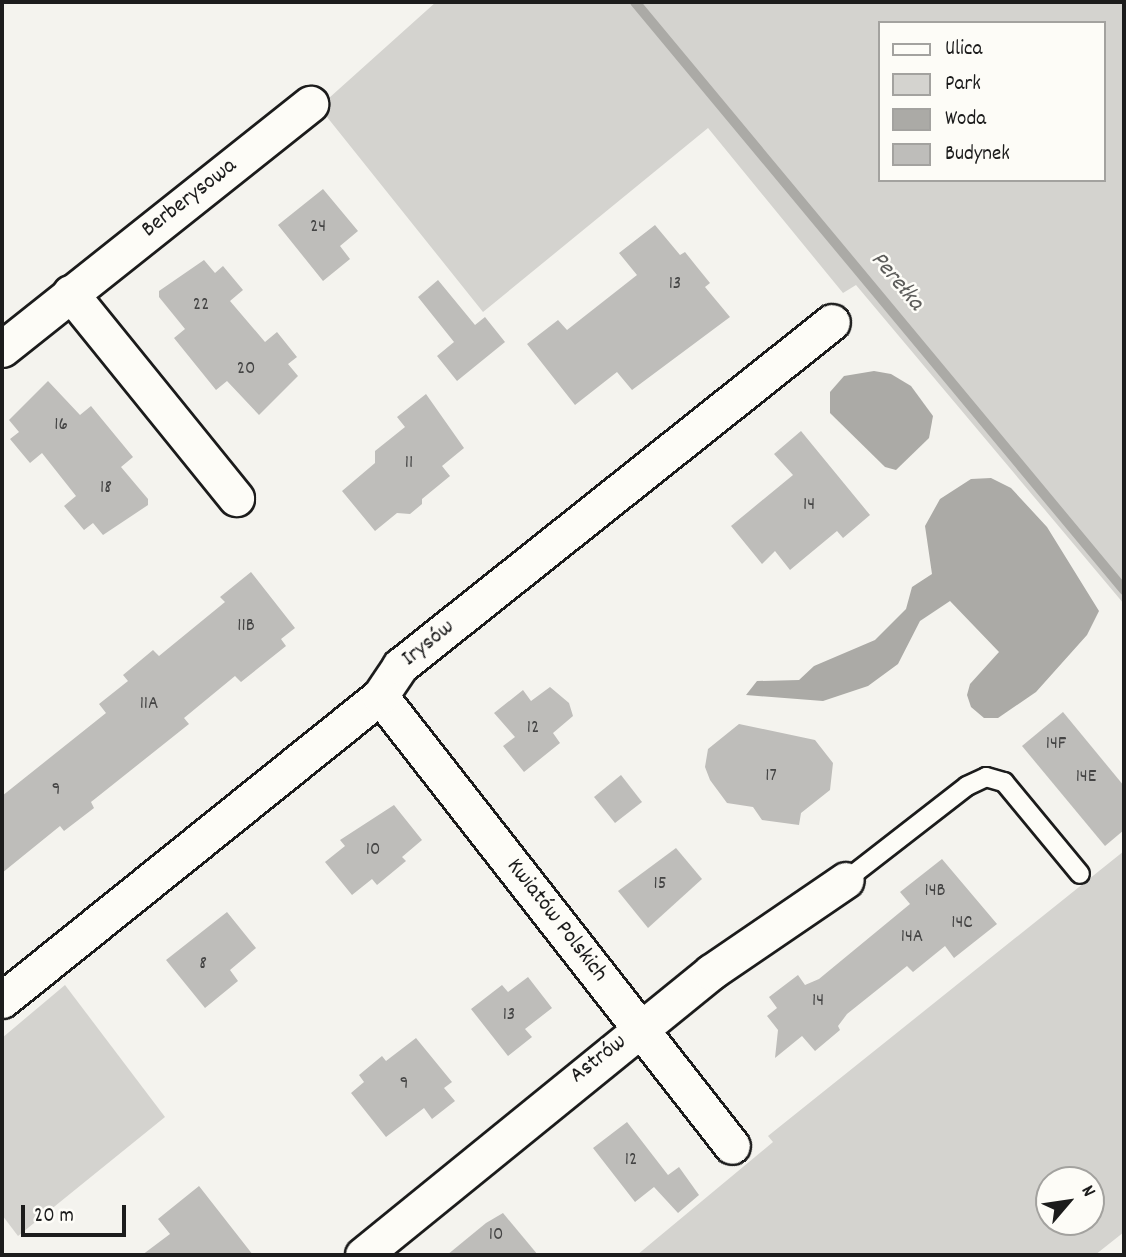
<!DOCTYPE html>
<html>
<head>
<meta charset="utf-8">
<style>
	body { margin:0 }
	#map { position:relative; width:1126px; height:1257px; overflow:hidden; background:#f4f3ee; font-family:Dekko,sans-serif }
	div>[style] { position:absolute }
	.green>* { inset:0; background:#d4d3cf }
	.water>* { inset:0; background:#abaaa6 }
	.stream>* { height:10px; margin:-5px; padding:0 5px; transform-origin:5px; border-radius:5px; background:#abaaa6 }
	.building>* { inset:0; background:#bebdba }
	.roads { filter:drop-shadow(2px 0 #1c1c1c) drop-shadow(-2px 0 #1c1c1c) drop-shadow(0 2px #1c1c1c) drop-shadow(0 -2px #1c1c1c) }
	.service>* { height:18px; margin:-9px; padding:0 9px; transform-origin:9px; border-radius:9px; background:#fdfcf7 }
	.minor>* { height:35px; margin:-17.5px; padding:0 17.5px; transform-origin:17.5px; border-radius:17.5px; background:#fdfcf7 }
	span { translate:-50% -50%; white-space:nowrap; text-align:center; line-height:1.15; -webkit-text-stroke:5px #fdfcf7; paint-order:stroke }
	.number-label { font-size:19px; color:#444 }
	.number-label span { -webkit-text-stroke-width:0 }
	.street-label { font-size:23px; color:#1c1c1c }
	.water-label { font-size:24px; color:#5c5c5a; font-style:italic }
	.frame { position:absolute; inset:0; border:4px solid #1c1c1c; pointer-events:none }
	.legend { position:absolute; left:878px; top:21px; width:228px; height:161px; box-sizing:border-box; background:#fdfcf7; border:2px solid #a3a29f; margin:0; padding:9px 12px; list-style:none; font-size:21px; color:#1c1c1c }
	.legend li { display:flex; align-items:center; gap:14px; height:35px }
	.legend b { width:35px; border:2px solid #a3a29f }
	.north { position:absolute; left:1035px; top:1166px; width:70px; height:70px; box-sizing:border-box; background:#fdfcf7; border:2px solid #a3a29f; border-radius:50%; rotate:61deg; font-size:19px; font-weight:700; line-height:28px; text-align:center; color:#1c1c1c }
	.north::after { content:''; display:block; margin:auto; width:24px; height:32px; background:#1c1c1c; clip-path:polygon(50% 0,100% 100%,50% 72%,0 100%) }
	.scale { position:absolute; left:21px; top:1205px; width:105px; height:32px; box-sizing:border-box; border:4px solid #1c1c1c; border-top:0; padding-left:9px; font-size:21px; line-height:24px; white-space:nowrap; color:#1c1c1c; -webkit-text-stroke:5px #fdfcf7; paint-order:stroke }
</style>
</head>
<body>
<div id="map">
	<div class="green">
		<div style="clip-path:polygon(evenodd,436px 2px,1124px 2px,1124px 604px,856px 285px,843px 293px,708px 128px,483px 312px,319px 107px,436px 2px,879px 23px,1103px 23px,1103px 180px,879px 180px,879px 23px)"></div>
		<div style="clip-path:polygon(evenodd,1124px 851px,1124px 1232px,1095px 1255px,637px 1255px,773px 1142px,768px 1136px,1124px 851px,1049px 1180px,1091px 1180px,1091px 1222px,1049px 1222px,1049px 1180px)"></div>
		<div style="clip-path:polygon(65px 985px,165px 1117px,18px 1236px,2px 1215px,2px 1038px)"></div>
	</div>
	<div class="water">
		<div style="clip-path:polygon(874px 371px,891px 374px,911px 386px,933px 416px,929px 438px,896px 470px,885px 467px,830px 413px,830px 392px,844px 376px)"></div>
		<div style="clip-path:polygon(991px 478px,1011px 488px,1047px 527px,1099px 611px,1087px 635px,1036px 692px,998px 718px,984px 718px,971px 707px,967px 695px,970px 684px,999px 652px,950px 601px,920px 621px,898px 664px,868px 686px,823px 701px,746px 695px,757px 681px,799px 680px,814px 666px,875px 640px,906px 609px,912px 587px,932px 574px,925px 526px,940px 499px,971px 479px)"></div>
	</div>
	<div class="stream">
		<div style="left:635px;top:2px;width:765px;rotate:50.25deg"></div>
	</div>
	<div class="building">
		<div style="clip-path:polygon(323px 189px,358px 231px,340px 246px,350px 259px,323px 281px,278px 225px)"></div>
		<div style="clip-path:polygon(655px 225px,680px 255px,685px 252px,697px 267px,710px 283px,705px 287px,730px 317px,632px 390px,617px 372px,575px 405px,527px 344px,558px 320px,567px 330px,637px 275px,619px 253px)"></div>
		<div style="clip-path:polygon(204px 260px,215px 273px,223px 266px,243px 290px,230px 301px,265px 342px,277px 332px,297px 357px,288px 364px,298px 376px,259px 415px,227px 381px,216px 390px,174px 338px,185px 329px,159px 297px,159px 291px)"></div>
		<div style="clip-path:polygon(438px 280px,475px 325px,485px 317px,505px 342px,457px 381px,437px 356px,454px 342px,418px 297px)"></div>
		<div style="clip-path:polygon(48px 381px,80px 415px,91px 406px,133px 457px,121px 467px,148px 499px,148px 505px,103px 535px,93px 523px,84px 530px,64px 506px,76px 496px,42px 453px,30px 463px,10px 439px,19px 432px,9px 420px)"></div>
		<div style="clip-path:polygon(426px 394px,464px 448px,442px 466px,450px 476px,422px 499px,422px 504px,410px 514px,397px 513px,375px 531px,342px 491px,375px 463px,375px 451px,405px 427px,397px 417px)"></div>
		<div style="clip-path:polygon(801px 431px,870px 515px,843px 538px,837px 531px,790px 570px,775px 551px,762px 564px,731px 526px,793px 475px,774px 454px)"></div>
		<div style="clip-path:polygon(251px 572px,295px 628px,281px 639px,286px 646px,241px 682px,235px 676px,184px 718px,189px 724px,91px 802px,94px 808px,64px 831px,60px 826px,2px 873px,2px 796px,106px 713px,99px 704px,128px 681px,123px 675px,153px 650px,159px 656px,225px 602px,220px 597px)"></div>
		<div style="clip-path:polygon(550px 687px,569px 703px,573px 716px,553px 733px,560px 743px,524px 772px,503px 746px,515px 737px,494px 713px,523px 690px,531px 701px)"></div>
		<div style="clip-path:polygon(1063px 712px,1124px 786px,1124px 830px,1105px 846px,1022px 746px)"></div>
		<div style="clip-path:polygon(739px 724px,815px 740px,833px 763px,830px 790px,801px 813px,799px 825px,762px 820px,753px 807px,727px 803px,710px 780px,705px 767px,708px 749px)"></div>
		<div style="clip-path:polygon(621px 775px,642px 802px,615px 823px,594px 797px)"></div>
		<div style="clip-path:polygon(394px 805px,422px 840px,402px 857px,406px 861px,377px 885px,372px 879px,352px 895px,325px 862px,345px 846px,340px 840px)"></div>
		<div style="clip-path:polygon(676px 848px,702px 879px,648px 928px,618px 891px)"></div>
		<div style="clip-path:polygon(942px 859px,997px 924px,954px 958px,945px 946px,913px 972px,907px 966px,847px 1014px,838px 1026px,840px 1030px,815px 1051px,802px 1036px,775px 1058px,778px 1030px,767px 1016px,777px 1008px,769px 997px,798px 975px,805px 985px,819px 979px,910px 904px,900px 892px)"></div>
		<div style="clip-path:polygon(227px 912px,256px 948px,230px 970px,238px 981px,205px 1008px,166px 960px)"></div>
		<div style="clip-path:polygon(528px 977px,552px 1008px,525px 1029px,532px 1037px,508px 1056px,471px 1009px,502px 985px,508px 992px)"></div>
		<div style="clip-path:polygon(416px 1038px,452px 1082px,444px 1088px,455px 1101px,432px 1119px,424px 1108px,386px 1137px,351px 1093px,364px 1082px,359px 1075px,382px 1056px,386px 1061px)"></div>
		<div style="clip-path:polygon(627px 1122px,668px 1175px,679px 1167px,699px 1195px,678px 1213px,654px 1187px,635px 1202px,593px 1148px)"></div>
		<div style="clip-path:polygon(199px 1186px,253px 1255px,142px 1255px,170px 1234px,158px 1219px)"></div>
		<div style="clip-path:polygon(503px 1213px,538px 1255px,447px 1255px,486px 1223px)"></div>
	</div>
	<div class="roads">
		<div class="service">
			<div style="left:846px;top:880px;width:153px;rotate:-37.8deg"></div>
			<div style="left:967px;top:786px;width:21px;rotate:-25deg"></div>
			<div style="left:986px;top:777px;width:19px;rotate:16deg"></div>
			<div style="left:1004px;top:782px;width:119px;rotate:50.4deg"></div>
		</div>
		<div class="minor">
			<div style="left:70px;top:293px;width:264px;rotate:51deg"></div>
			<div style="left:2px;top:349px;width:394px;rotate:-38.5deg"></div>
			<div style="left:380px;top:696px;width:571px;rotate:51.97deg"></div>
			<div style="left:2px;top:1000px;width:485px;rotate:-38.8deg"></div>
			<div style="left:380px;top:696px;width:36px;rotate:-56deg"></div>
			<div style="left:400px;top:666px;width:552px;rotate:-38.53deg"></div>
			<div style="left:363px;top:1255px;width:449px;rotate:-39.1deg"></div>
			<div style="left:711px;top:972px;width:163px;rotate:-34.3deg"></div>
		</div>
	</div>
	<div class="number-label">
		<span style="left:318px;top:228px">24</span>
		<span style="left:675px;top:285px">13</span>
		<span style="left:201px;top:306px">22</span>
		<span style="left:246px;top:370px">20</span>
		<span style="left:61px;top:426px">16</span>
		<span style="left:409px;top:464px">11</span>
		<span style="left:106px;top:489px">18</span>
		<span style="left:809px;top:506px">14</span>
		<span style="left:246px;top:627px">11B</span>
		<span style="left:149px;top:705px">11A</span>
		<span style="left:533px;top:729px">12</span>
		<span style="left:1056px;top:745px">14F</span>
		<span style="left:771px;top:777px">17</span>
		<span style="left:1086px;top:778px">14E</span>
		<span style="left:56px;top:791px">9</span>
		<span style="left:373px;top:851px">10</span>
		<span style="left:660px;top:885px">15</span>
		<span style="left:935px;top:892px">14B</span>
		<span style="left:962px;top:924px">14C</span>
		<span style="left:912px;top:938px">14A</span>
		<span style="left:203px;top:965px">8</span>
		<span style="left:818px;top:1002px">14</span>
		<span style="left:509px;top:1016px">13</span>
		<span style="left:404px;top:1085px">9</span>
		<span style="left:631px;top:1161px">12</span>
		<span style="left:496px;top:1236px">10</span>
	</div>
	<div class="street-label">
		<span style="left:190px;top:199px;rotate:-38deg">Berberysowa</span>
		<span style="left:429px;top:644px;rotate:-39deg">Irysów</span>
		<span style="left:556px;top:921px;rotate:52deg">Kwiatów Polskich</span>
		<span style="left:599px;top:1060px;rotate:-38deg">Astrów</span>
	</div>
	<div class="water-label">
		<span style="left:896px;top:282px;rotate:50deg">Perełka</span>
	</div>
	<div class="frame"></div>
	<ul class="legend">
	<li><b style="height:9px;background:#fdfcf7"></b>Ulica</li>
	<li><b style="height:19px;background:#d4d3cf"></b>Park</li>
	<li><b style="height:19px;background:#abaaa6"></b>Woda</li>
	<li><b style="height:19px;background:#bebdba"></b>Budynek</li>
	</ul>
	<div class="north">N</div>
	<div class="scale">20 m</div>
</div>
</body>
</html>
